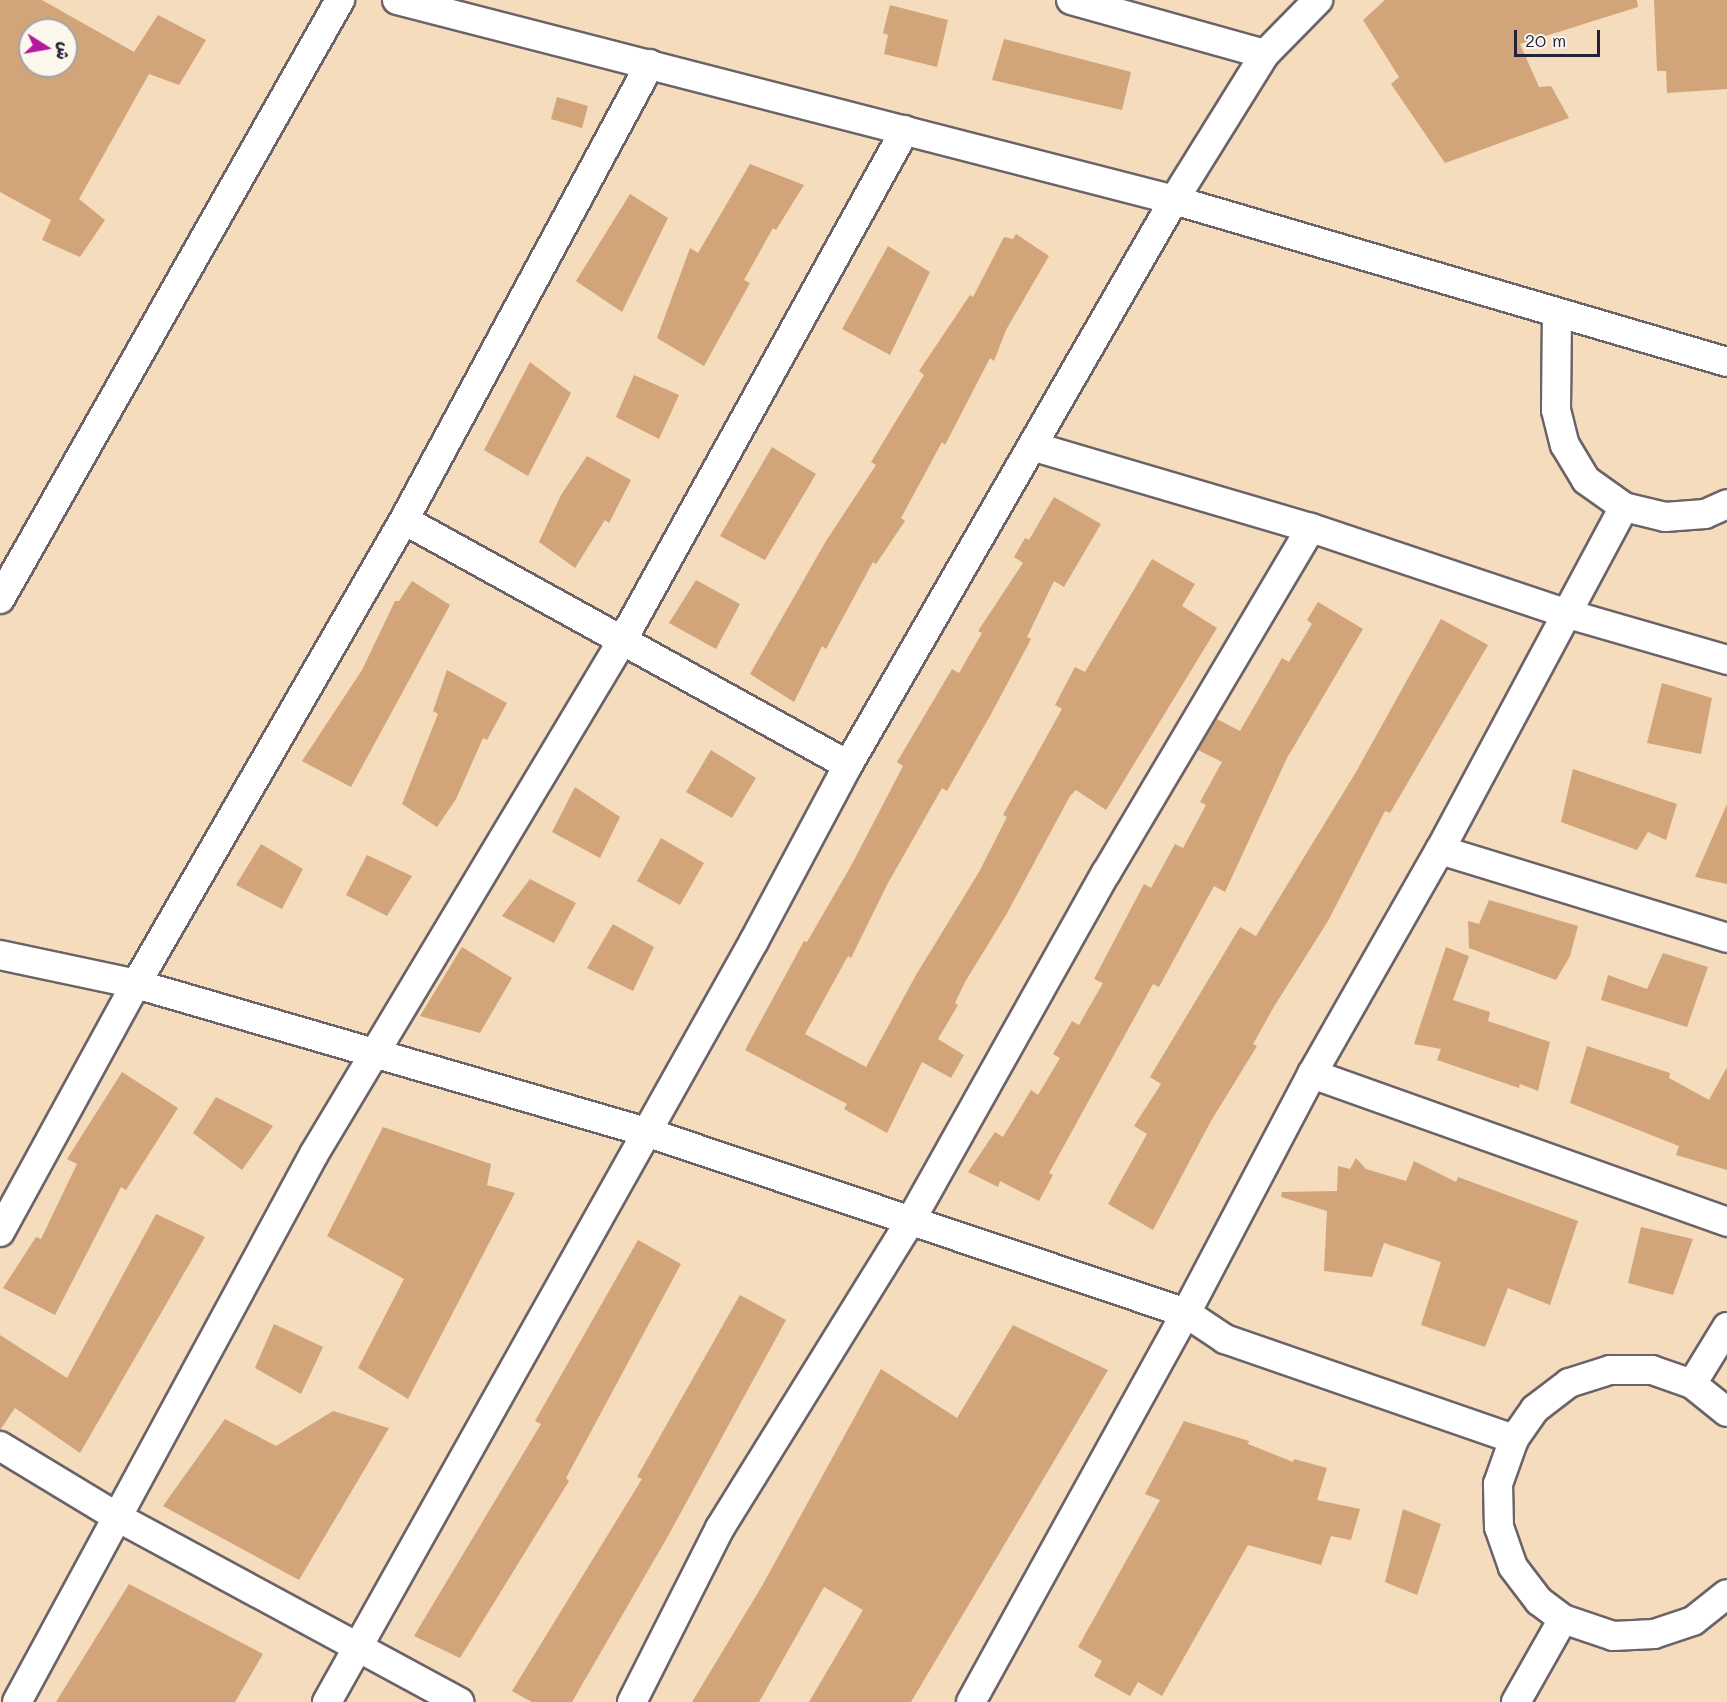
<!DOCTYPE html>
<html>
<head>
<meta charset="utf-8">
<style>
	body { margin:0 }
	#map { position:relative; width:1727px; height:1702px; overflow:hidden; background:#f4dcbd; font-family:Mali,"Playpen Sans Arabic",sans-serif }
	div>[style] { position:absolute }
	.building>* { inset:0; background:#d1a579 }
	.roads { filter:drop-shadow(2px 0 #6c6368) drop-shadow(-2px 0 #6c6368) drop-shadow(0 2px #6c6368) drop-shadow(0 -2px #6c6368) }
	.street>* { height:28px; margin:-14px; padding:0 14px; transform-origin:14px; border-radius:14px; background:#fff }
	span { translate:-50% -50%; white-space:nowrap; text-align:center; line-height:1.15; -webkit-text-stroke:4.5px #fbf7ec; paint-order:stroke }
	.north { position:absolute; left:18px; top:18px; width:60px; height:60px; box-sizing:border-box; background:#fbf7ec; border:2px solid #a4a2a5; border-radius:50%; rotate:101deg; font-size:16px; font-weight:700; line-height:24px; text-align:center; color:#22223b }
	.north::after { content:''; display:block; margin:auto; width:21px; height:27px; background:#b5179e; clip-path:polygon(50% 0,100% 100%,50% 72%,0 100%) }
	.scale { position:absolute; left:1514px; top:30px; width:86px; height:27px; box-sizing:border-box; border:3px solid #22223b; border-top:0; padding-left:8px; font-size:18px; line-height:21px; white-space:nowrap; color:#22223b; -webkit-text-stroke:4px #fbf7ec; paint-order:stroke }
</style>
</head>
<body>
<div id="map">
	<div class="building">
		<div style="clip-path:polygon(evenodd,0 0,42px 0,134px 52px,158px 15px,206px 40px,179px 85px,149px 74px,79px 199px,105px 220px,80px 257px,42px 240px,51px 220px,0 192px,0 0,30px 30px,66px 30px,66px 66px,30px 66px,30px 30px)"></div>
		<div style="clip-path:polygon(1385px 0,1637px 0,1638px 7px,1520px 44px,1539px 87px,1551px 86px,1569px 118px,1445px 163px,1391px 84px,1399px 77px,1363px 20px)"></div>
		<div style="clip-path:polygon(1654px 0,1727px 0,1727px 89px,1667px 93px,1666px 71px,1657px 71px)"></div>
		<div style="clip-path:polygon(890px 5px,948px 20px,937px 67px,884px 54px,888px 35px,883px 33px)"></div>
		<div style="clip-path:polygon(1004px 39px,1131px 72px,1122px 110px,992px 80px)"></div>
		<div style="clip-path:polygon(557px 97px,588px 106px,582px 128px,551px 119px)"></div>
		<div style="clip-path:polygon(750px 164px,804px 185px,776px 230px,773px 228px,744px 280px,750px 283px,704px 366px,657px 338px,690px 248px,698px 253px)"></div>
		<div style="clip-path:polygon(630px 194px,668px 218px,622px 312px,576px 281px)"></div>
		<div style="clip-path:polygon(1016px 234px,1049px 256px,1006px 330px,994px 361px,990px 358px,945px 445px,942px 442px,901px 518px,905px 521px,876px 564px,873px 562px,826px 649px,822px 646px,794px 702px,750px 674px,826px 541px,876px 465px,871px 462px,924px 375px,919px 371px,970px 295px,973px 297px,1004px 237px,1013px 239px)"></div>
		<div style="clip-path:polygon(888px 246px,930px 272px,890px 355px,842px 329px)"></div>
		<div style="clip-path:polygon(530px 362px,571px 393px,528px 476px,484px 450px)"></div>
		<div style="clip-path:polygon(634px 375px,679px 395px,659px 439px,616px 417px)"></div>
		<div style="clip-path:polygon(772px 447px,816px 474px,765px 560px,720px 536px)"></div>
		<div style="clip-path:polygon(587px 456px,631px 480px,609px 523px,605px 520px,575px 568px,539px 542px,561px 495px)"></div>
		<div style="clip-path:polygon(1054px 497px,1101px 524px,1064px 587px,1054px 581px,1027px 637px,1031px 639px,990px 716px,947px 791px,942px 788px,888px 883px,851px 958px,848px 956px,805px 1034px,866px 1067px,916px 975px,979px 872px,1007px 817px,1003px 815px,1062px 709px,1055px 705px,1075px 667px,1085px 672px,1152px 559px,1195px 584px,1182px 606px,1217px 628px,1106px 810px,1076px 790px,1070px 796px,1006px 915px,965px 982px,955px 1003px,958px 1005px,938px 1039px,964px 1055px,951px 1078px,922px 1062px,887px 1133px,844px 1109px,847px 1104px,745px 1050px,804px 941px,807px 942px,852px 864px,903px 766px,897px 762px,952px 669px,959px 673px,982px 633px,978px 631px,1023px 563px,1014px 557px,1025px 538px,1029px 540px)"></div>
		<div style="clip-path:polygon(696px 580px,740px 604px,716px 649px,669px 623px)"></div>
		<div style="clip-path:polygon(412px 581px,450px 605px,351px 787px,302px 761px,362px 670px,395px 601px,399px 601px)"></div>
		<div style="clip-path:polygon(1318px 602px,1363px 629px,1287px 758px,1225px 892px,1214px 886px,1159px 987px,1153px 984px,1049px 1173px,1053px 1175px,1039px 1201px,1000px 1181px,998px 1187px,968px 1172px,995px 1132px,1003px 1137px,1031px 1090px,1038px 1095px,1060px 1058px,1053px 1054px,1072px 1021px,1079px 1025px,1103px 983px,1094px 979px,1144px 884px,1151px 888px,1175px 844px,1183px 848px,1206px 805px,1200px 802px,1222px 762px,1198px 750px,1217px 719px,1240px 731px,1282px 658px,1289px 662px,1312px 624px,1307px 620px)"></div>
		<div style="clip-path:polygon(1441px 619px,1488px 645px,1390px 813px,1385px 811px,1328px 921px,1275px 1005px,1253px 1044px,1257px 1046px,1211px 1121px,1153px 1230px,1108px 1204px,1147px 1134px,1134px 1126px,1161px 1084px,1150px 1077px,1240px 927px,1256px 936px,1356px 772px)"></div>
		<div style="clip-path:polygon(447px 670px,507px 703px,487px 740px,483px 738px,456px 799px,437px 827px,402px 804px,438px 714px,433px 711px)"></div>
		<div style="clip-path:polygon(1662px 683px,1712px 698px,1701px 754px,1647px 743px)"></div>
		<div style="clip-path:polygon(711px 750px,756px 778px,732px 818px,686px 792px)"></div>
		<div style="clip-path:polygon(1573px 769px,1677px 804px,1666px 840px,1648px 832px,1637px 850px,1561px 822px)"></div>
		<div style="clip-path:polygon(575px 787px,620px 817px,600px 858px,552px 832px)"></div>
		<div style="clip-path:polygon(1727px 804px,1727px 884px,1695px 877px)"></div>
		<div style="clip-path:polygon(661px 838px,704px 863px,680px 905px,637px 881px)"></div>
		<div style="clip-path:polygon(261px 844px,303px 869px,282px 909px,236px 885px)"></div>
		<div style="clip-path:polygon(367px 855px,412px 876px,387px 916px,346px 895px)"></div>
		<div style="clip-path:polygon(530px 879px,576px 903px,554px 943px,502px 916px)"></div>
		<div style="clip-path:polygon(1489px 900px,1578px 926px,1570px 956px,1556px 980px,1469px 948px,1468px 921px,1479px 924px)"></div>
		<div style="clip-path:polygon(613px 924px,654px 947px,633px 991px,587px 968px)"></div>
		<div style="clip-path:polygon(462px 947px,512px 978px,480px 1033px,420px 1016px)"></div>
		<div style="clip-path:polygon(1446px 947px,1469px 956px,1453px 1000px,1490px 1012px,1488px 1021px,1550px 1042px,1538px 1091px,1520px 1084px,1519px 1088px,1437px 1060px,1441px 1049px,1414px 1044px)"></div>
		<div style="clip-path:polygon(1663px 953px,1708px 967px,1687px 1027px,1601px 1000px,1608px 975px,1647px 989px)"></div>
		<div style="clip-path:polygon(1587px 1046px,1670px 1073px,1669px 1078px,1709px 1100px,1727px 1067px,1727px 1170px,1676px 1155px,1679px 1146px,1570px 1103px)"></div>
		<div style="clip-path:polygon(122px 1072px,178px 1108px,126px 1190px,121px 1187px,55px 1315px,3px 1288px,36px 1237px,41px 1239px,77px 1164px,67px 1159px)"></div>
		<div style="clip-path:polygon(216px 1097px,273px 1126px,242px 1170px,193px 1133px)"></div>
		<div style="clip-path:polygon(383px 1127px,491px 1164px,487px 1185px,515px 1193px,408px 1399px,358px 1368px,404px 1279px,327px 1236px)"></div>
		<div style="clip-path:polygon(1356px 1158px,1366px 1169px,1406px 1181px,1414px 1161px,1456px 1182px,1458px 1177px,1578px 1221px,1550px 1305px,1508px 1288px,1485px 1347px,1421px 1325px,1441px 1262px,1384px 1243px,1372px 1277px,1324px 1271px,1327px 1211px,1281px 1197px,1282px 1192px,1337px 1191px,1338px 1166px,1350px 1169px)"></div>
		<div style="clip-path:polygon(156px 1214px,205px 1237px,80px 1453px,15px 1408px,0 1430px,0 1335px,67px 1378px)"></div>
		<div style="clip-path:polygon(1641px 1227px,1693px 1239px,1673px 1295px,1628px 1283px)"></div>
		<div style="clip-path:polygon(638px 1240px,681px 1264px,566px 1478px,569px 1481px,460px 1658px,414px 1636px,541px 1424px,535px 1421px)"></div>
		<div style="clip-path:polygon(740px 1295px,786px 1320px,668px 1536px,572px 1702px,532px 1702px,512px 1691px,642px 1479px,637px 1477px)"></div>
		<div style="clip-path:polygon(274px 1324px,323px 1347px,301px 1394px,255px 1368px)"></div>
		<div style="clip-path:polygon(1013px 1325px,1108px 1370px,911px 1702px,809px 1702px,863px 1610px,824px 1587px,759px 1702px,692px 1702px,762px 1586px,881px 1369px,957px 1418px)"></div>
		<div style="clip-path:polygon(333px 1411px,389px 1428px,299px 1580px,163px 1506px,225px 1419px,276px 1446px)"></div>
		<div style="clip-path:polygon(1184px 1421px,1249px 1441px,1248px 1444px,1293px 1462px,1294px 1459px,1327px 1468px,1317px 1500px,1360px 1509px,1351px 1540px,1331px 1536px,1321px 1565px,1248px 1545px,1162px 1696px,1138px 1682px,1130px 1696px,1094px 1676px,1102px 1661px,1078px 1647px,1160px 1500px,1145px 1494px)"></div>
		<div style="clip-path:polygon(1403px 1509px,1441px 1524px,1417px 1595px,1385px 1582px)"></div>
		<div style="clip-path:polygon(129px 1584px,263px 1654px,235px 1702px,56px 1702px)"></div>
	</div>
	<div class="roads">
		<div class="street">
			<div style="left:397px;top:0;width:802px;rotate:14.43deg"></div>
			<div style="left:1174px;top:200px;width:576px;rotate:16.33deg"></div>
			<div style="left:1071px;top:0;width:201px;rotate:15.6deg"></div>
			<div style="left:1557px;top:313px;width:97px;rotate:90.6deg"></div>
			<div style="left:1556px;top:410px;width:36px;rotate:76deg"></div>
			<div style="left:1565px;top:445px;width:41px;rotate:59deg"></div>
			<div style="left:1586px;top:480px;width:47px;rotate:35.4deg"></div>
			<div style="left:1624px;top:507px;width:42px;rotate:13.7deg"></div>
			<div style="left:1665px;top:517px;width:40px;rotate:-4.3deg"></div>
			<div style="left:1705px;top:514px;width:24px;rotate:-24deg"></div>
			<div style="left:1035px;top:447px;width:288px;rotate:16.4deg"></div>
			<div style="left:1311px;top:528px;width:271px;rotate:18.5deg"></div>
			<div style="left:1568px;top:614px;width:166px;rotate:16.1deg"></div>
			<div style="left:404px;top:520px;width:507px;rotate:28.89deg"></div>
			<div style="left:0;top:599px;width:689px;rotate:-60.42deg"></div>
			<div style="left:1440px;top:850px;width:300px;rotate:17deg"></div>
			<div style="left:0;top:955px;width:139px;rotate:12deg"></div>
			<div style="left:136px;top:984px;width:531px;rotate:16.18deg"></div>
			<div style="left:646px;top:1132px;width:570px;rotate:18.53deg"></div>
			<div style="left:1186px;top:1313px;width:47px;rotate:33.7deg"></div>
			<div style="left:1225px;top:1339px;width:306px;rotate:19.1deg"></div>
			<div style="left:1312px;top:1074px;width:441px;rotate:19.6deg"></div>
			<div style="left:0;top:1232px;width:283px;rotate:-61.3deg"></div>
			<div style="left:136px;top:984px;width:536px;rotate:-59.99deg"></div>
			<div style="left:404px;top:520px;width:518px;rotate:-61.65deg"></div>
			<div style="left:1692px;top:1384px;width:67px;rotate:-58.4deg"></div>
			<div style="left:1727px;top:1412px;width:45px;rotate:-141.3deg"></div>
			<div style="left:1692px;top:1384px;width:42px;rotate:-160.7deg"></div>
			<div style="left:1652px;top:1370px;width:42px;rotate:180deg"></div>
			<div style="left:1610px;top:1370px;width:43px;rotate:162.4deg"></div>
			<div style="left:1569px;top:1383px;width:43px;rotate:142.6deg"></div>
			<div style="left:1535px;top:1409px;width:37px;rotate:125deg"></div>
			<div style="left:1514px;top:1439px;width:48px;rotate:109.6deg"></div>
			<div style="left:1498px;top:1484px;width:43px;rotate:88.7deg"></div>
			<div style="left:1499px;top:1527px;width:42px;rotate:70.7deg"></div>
			<div style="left:1513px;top:1567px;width:43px;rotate:52.6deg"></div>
			<div style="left:1539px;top:1601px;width:30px;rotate:37deg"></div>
			<div style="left:1563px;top:1619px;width:53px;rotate:18.8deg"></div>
			<div style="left:1613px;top:1636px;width:41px;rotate:-2.8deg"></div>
			<div style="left:1654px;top:1634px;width:41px;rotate:-18.4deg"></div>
			<div style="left:1693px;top:1621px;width:43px;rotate:-38.5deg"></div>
			<div style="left:0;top:1446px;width:139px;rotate:31.2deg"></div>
			<div style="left:119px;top:1518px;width:387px;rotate:28.4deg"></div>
			<div style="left:17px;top:1702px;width:623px;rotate:-61.54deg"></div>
			<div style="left:314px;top:1154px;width:598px;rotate:-59.02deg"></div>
			<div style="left:622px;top:641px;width:584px;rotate:-61.02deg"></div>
			<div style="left:327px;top:1702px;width:873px;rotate:-60.7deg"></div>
			<div style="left:754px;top:941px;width:200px;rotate:-61.9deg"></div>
			<div style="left:848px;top:765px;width:652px;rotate:-60.02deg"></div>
			<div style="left:1174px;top:200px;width:172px;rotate:-58.1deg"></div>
			<div style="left:1265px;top:54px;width:76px;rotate:-45.5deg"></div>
			<div style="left:632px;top:1702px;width:195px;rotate:-63.2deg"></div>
			<div style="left:720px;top:1528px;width:362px;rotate:-58.2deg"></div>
			<div style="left:911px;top:1220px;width:398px;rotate:-60.7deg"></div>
			<div style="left:1106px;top:873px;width:401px;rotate:-59.3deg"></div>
			<div style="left:971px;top:1702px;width:444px;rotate:-61.1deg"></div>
			<div style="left:1186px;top:1313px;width:270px;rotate:-62.2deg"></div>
			<div style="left:1312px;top:1074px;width:258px;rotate:-60.3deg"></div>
			<div style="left:1440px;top:850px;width:389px;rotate:-61.8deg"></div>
			<div style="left:1516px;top:1702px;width:95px;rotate:-60.5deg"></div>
		</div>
	</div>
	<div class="north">ش</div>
	<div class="scale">20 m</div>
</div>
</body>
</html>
